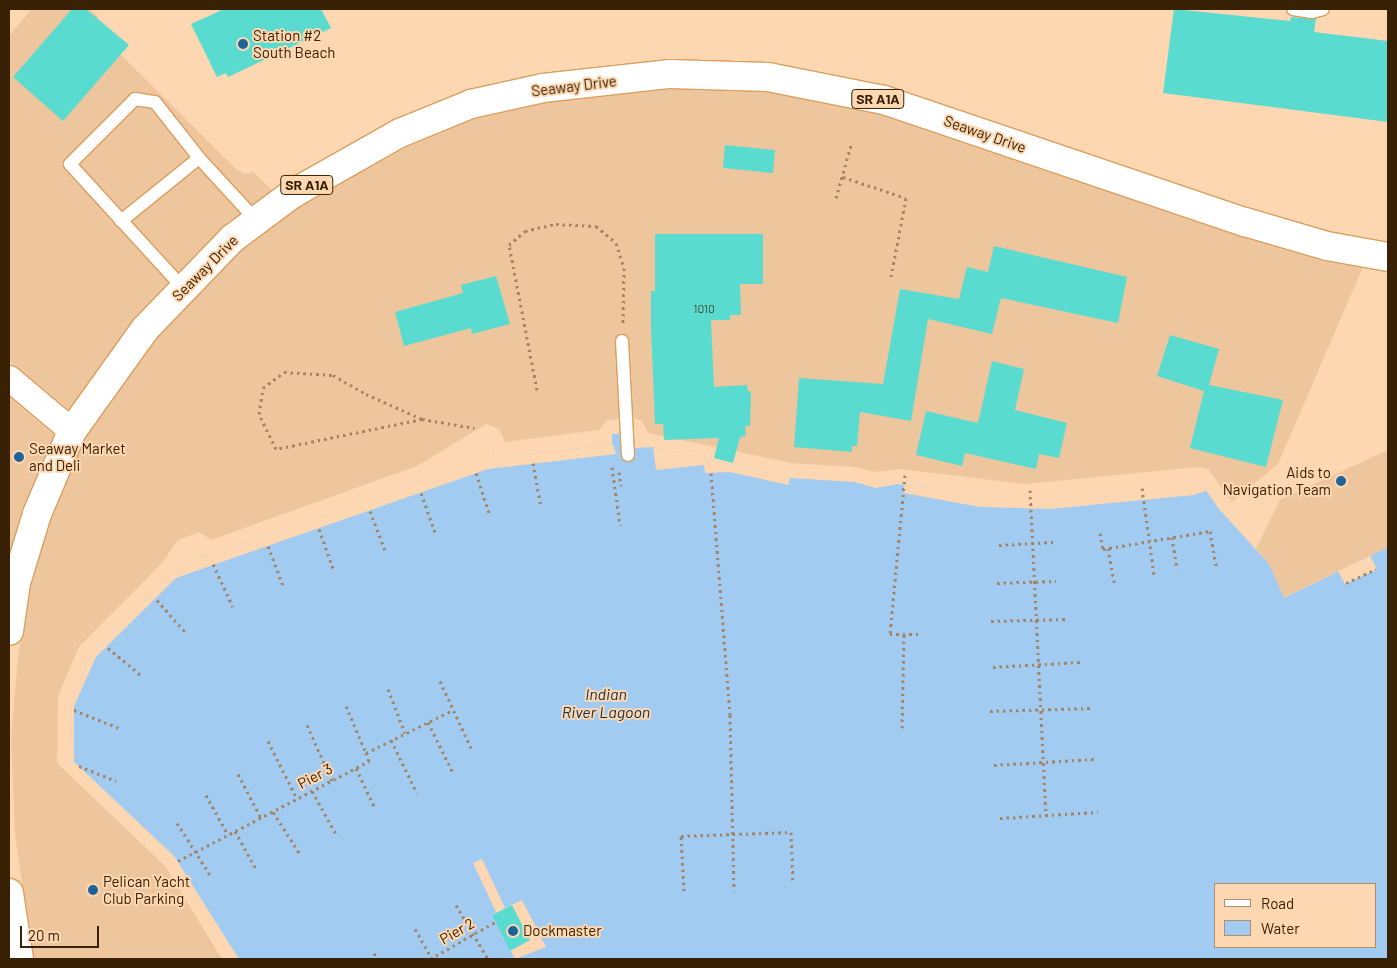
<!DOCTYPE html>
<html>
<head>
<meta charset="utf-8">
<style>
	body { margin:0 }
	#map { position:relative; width:1397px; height:968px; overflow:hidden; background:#fdd7b1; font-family:Barlow,sans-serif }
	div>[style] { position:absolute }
	.built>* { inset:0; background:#eec69e }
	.water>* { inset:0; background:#a2cbf1 }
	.pier>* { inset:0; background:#fdd7b1 }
	.building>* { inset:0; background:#5adbcf }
	.path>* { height:3px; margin-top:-1.5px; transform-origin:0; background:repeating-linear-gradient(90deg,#a48463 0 2.5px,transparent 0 6.5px) }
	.roads { filter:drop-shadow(1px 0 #da9e5d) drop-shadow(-1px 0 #da9e5d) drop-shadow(0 1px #da9e5d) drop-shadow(0 -1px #da9e5d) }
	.service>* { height:12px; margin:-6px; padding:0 6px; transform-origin:6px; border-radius:6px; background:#fff }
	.minor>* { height:25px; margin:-12.5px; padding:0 12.5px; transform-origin:12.5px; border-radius:12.5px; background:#fff }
	.primary>* { height:28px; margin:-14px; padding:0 14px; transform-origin:14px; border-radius:14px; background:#fff }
	.dots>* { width:14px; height:14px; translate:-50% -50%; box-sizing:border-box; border:2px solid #fdd7b1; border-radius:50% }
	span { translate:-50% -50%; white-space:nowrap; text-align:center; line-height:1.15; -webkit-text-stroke:4px #fdd7b1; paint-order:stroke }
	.number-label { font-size:12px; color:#405038 }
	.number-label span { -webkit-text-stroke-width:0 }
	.shield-label span { padding:1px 4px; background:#fdd7b1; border:1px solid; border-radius:4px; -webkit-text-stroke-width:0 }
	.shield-label { font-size:14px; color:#382105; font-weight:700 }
	.poi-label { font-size:15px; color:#382105 }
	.left { translate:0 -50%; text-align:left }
	.right { translate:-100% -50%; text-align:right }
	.street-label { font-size:15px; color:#382105 }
	.water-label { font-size:16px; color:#112f48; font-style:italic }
	.frame { position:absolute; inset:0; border:10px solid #382105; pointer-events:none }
	.legend { position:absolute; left:1214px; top:883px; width:162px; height:65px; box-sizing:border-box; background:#fdd7b1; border:1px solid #ae8e6c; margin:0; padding:6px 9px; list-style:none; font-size:15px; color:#382105 }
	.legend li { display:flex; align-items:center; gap:10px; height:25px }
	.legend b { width:25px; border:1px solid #ae8e6c }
	.scale { position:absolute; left:20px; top:926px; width:79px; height:22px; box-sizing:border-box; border:2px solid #382105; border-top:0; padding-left:6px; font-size:15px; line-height:18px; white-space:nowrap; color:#382105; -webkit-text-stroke:4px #fdd7b1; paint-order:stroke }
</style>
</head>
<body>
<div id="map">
	<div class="built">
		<div style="clip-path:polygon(32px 9px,90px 9px,98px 17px,97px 27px,102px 36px,237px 170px,245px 174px,253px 172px,272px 190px,224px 226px,136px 318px,70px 410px,9px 360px,9px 36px)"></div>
		<div style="clip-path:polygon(670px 89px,767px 92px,881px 115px,1241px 237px,1324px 261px,1363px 267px,1278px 464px,1232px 502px,1208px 469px,1199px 467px,1024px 484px,900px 469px,876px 472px,855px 467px,791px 463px,648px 433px,642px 421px,634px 418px,607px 420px,599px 430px,505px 442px,499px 429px,486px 424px,417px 466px,211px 540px,199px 532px,178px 540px,162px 563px,79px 647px,58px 696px,57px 763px,165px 866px,222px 959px,33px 959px,15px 834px,11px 738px,18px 657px,30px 587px,49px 519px,83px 439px,155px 340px,241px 250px,298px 207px,405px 148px,475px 119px,545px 103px)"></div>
		<div style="clip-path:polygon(9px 397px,55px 436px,24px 509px,9px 561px)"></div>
		<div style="clip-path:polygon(1388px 450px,1388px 547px,1283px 598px,1269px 564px,1256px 549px,1280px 500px)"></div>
	</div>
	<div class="water">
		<div style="clip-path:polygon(evenodd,634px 433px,635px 448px,653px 447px,790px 478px,854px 482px,876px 488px,898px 484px,1024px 499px,1200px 482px,1219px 509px,1269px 564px,1284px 598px,1388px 547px,1388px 959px,239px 959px,174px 856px,70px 758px,71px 703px,91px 654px,172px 573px,186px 552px,199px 547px,203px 558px,422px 480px,489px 440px,496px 459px,612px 444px,612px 434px,634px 433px,1216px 884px,1376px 884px,1376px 947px,1216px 947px,1216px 884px)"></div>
	</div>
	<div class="pier">
		<div style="clip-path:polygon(489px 440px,496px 459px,613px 444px,616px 454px,488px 469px,176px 578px,96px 657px,74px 706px,74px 762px,70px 758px,71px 703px,91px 654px,172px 573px,186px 552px,199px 547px,203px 558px,422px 480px)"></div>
		<div style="clip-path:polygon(653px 447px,790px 478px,788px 485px,730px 472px,705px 473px,704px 465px,656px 470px)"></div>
		<div style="clip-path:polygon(1200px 482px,1206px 491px,1194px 495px,1050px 509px,980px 507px,904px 493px,904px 485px,1024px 497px)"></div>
		<div style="clip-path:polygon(1370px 556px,1377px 569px,1345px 584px,1338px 571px)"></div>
		<div style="clip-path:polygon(482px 859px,505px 908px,522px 900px,546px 947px,515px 959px,492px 915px,496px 912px,473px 863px)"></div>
	</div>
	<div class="building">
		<div style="clip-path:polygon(72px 9px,86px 9px,129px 45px,63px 121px,13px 77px)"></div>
		<div style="clip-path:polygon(224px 9px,321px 9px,331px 28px,228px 77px,226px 73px,217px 77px,191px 24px)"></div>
		<div style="clip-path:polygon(1174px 9px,1290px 21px,1291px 17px,1316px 19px,1314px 32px,1388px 41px,1388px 122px,1163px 93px)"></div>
		<div style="clip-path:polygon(725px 145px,775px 150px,773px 173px,723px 168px)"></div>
		<div style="clip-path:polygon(655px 234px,763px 234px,763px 284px,740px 284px,741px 315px,730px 315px,730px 320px,711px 320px,714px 387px,747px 385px,748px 391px,751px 392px,750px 426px,745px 426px,746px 436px,740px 437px,733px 463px,714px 458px,719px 438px,664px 440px,663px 424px,655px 424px,651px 328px,651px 291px,655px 291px)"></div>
		<div style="clip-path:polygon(994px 246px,1127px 277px,1118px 323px,1001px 298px,992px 334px,928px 319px,911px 421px,860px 412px,857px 446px,852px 446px,852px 452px,794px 447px,799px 378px,883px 384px,900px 289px,959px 299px,967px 267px,988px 272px)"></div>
		<div style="clip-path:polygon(496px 276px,510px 324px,472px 334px,471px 328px,404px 346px,395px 312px,463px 293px,461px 285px)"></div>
		<div style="clip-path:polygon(1170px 335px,1219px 349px,1209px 385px,1283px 400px,1266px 467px,1190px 448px,1204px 391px,1157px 376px)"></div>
		<div style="clip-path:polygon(992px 361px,1024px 369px,1015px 410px,1067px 423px,1059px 458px,1039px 454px,1036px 469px,965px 453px,962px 466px,916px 455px,926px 411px,978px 423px)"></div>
		<div style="clip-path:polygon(512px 905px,530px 940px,510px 951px,492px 915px)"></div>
	</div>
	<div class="path">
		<div style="left:843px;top:177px;width:66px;rotate:18.4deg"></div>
		<div style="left:906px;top:198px;width:80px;rotate:100.8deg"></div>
		<div style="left:836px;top:198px;width:55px;rotate:-74.2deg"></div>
		<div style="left:537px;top:390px;width:148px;rotate:-100.9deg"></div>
		<div style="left:509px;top:245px;width:21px;rotate:-41deg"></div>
		<div style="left:525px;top:231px;width:32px;rotate:-13deg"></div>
		<div style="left:556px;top:224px;width:40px;rotate:2.9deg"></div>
		<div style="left:596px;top:226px;width:26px;rotate:40deg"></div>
		<div style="left:616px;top:243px;width:26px;rotate:72deg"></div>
		<div style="left:624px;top:268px;width:55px;rotate:91deg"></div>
		<div style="left:422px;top:419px;width:149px;rotate:168.4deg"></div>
		<div style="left:276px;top:449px;width:39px;rotate:-116deg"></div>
		<div style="left:259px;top:414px;width:26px;rotate:-81deg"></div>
		<div style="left:263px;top:388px;width:26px;rotate:-37deg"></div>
		<div style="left:284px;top:372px;width:49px;rotate:3.5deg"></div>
		<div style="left:333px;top:375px;width:38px;rotate:30deg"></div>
		<div style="left:366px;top:394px;width:61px;rotate:24.1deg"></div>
		<div style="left:422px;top:419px;width:53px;rotate:9.8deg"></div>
		<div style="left:533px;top:463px;width:45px;rotate:79.7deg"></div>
		<div style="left:612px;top:467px;width:59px;rotate:82.1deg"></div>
		<div style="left:619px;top:472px;width:14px;rotate:82deg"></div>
		<div style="left:476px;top:473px;width:45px;rotate:72deg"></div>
		<div style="left:711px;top:473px;width:243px;rotate:85.5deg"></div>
		<div style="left:730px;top:715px;width:176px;rotate:88.7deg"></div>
		<div style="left:905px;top:475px;width:160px;rotate:95.4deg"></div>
		<div style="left:890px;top:634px;width:29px"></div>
		<div style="left:1142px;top:488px;width:87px;rotate:82.1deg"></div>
		<div style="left:1030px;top:490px;width:325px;rotate:87.2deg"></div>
		<div style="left:421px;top:493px;width:45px;rotate:70.3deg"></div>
		<div style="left:370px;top:511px;width:45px;rotate:69.1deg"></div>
		<div style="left:319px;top:529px;width:45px;rotate:70.3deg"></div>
		<div style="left:1100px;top:533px;width:16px;rotate:79deg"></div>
		<div style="left:1103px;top:549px;width:109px;rotate:-9.5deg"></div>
		<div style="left:1210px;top:531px;width:36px;rotate:80deg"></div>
		<div style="left:1172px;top:537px;width:33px;rotate:81deg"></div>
		<div style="left:999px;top:545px;width:55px;rotate:-3.1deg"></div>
		<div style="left:268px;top:546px;width:45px;rotate:69.1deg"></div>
		<div style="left:1108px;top:548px;width:35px;rotate:80deg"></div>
		<div style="left:213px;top:564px;width:47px;rotate:65.1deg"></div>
		<div style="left:997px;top:583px;width:59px;rotate:-1.9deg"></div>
		<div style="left:1346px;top:583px;width:33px;rotate:-25deg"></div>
		<div style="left:157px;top:600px;width:44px;rotate:48.7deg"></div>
		<div style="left:991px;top:621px;width:78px;rotate:-1.5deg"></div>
		<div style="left:108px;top:648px;width:44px;rotate:39.5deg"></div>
		<div style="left:993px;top:667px;width:87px;rotate:-3.3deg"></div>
		<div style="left:440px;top:681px;width:74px;rotate:65.2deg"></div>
		<div style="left:388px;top:689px;width:47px;rotate:68.9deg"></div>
		<div style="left:346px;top:706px;width:51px;rotate:66.9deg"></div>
		<div style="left:74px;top:710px;width:48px;rotate:21.8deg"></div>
		<div style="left:990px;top:711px;width:103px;rotate:-1.7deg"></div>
		<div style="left:428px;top:722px;width:57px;rotate:63.9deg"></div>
		<div style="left:307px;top:725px;width:61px;rotate:65.9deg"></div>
		<div style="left:902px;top:728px;width:94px;rotate:-88.8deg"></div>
		<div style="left:391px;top:740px;width:59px;rotate:63.9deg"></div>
		<div style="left:268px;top:741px;width:65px;rotate:63.4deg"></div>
		<div style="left:994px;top:765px;width:100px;rotate:-3.4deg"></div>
		<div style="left:79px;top:766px;width:40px;rotate:22deg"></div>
		<div style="left:356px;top:768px;width:44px;rotate:64.6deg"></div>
		<div style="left:238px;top:774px;width:50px;rotate:62.4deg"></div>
		<div style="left:312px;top:791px;width:51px;rotate:60.9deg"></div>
		<div style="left:206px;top:795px;width:46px;rotate:61.2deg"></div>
		<div style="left:273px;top:812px;width:50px;rotate:57.3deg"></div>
		<div style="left:1000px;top:818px;width:98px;rotate:-3.5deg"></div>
		<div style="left:177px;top:823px;width:65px;rotate:57.5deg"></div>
		<div style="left:235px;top:831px;width:43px;rotate:61.1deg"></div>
		<div style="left:178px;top:861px;width:216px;rotate:-27.6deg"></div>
		<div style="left:369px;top:761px;width:9px;rotate:-111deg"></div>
		<div style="left:366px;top:753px;width:97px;rotate:-26.3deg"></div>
		<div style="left:684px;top:891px;width:55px;rotate:-93.1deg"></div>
		<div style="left:681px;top:836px;width:110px;rotate:-2.1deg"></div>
		<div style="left:791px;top:832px;width:51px;rotate:87.8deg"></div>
		<div style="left:456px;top:905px;width:63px;rotate:59.3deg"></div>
		<div style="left:415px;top:929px;width:34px;rotate:60deg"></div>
		<div style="left:374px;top:953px;width:7px;rotate:63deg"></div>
		<div style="left:430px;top:959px;width:75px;rotate:-29.6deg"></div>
	</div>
	<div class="roads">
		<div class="service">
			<div style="left:1293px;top:9px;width:19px;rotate:9deg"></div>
			<div style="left:1312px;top:12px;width:11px;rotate:-15deg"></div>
			<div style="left:121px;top:221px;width:100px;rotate:-38.9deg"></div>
			<div style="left:184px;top:289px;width:169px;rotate:-132.4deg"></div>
			<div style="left:70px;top:164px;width:92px;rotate:-45deg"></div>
			<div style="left:135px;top:99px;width:20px;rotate:9deg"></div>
			<div style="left:155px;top:102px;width:71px;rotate:51.8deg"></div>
			<div style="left:199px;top:158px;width:84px;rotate:47.4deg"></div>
			<div style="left:622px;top:341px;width:114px;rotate:87deg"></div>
		</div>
		<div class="minor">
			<div style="left:9px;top:378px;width:82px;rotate:40.1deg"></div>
		</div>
		<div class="primary">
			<div style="left:9px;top:631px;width:49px;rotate:-81.7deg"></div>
			<div style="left:16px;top:583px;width:72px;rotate:-73.1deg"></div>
			<div style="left:37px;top:514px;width:90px;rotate:-67.1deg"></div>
			<div style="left:72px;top:431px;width:125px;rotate:-54.4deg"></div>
			<div style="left:145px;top:329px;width:127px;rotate:-46deg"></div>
			<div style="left:233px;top:238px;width:74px;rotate:-36.7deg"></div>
			<div style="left:292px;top:194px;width:124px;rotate:-29.5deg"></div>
			<div style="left:400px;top:133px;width:77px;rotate:-22.2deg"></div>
			<div style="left:471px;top:104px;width:74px;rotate:-12.5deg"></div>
			<div style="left:543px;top:88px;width:128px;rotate:-6.3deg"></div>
			<div style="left:670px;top:74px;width:98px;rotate:1.8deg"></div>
			<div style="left:768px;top:77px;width:118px;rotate:11.2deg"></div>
			<div style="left:884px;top:100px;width:381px;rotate:18.7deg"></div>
			<div style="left:1245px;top:222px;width:85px;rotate:16.3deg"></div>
			<div style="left:1327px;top:246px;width:62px;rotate:10.2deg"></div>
			<div style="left:9px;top:893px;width:67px;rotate:81.4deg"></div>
		</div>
	</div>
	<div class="dots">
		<div style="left:243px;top:44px;background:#1f6297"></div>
		<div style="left:19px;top:457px;background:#1f6297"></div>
		<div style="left:1341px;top:481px;background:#1f6297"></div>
		<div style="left:93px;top:890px;background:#1f6297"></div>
		<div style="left:513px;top:931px;background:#1f6297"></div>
	</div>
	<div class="number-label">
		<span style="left:704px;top:309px">1010</span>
	</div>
	<div class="shield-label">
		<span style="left:878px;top:99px">SR A1A</span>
		<span style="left:307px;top:185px">SR A1A</span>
	</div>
	<div class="poi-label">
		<span class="left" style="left:253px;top:44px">Station #2<br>South Beach</span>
		<span class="left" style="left:29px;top:457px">Seaway Market<br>and Deli</span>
		<span class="right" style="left:1331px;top:481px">Aids to<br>Navigation Team</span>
		<span class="left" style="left:103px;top:890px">Pelican Yacht<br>Club Parking</span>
		<span class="left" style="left:523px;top:931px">Dockmaster</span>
	</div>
	<div class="street-label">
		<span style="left:574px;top:86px;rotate:-7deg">Seaway Drive</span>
		<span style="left:985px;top:134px;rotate:19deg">Seaway Drive</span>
		<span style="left:205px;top:268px;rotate:-45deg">Seaway Drive</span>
		<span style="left:315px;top:776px;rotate:-28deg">Pier 3</span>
		<span style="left:457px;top:931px;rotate:-30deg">Pier 2</span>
	</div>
	<div class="water-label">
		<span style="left:606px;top:703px">Indian<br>River Lagoon</span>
	</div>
	<div class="frame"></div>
	<ul class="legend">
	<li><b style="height:6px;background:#fff"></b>Road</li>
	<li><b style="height:14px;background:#a2cbf1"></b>Water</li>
	</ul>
	<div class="scale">20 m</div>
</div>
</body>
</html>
